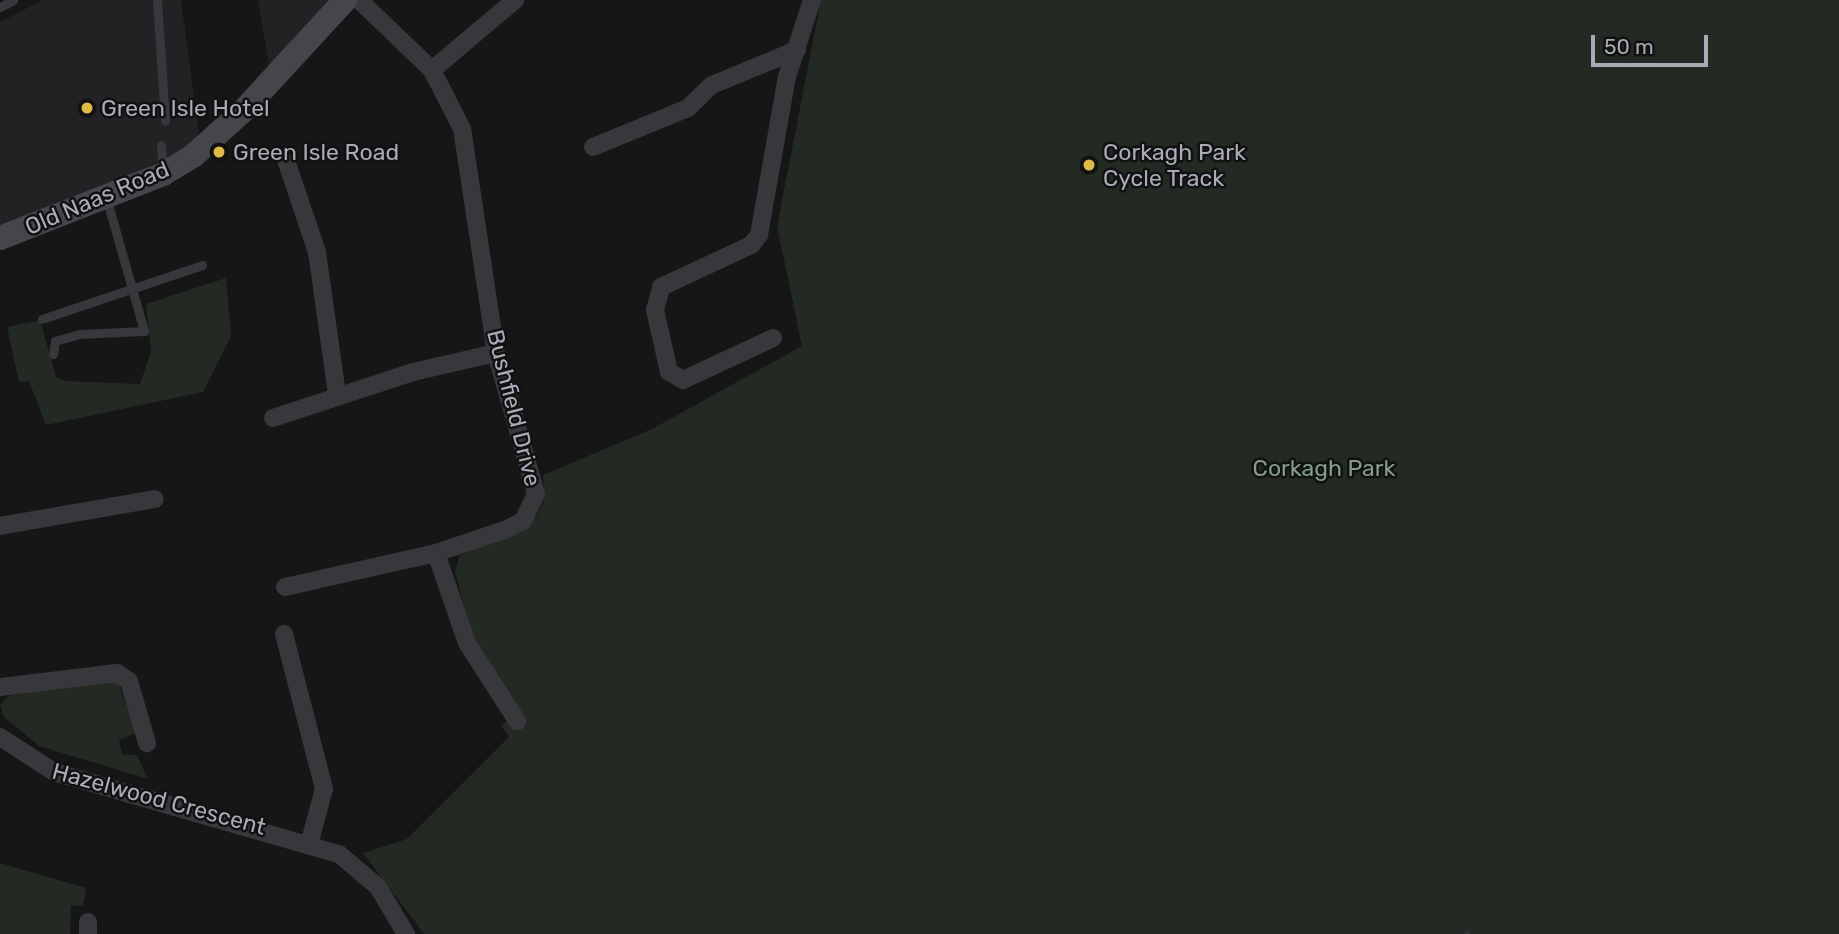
<!DOCTYPE html>
<html>
<head>
<meta charset="utf-8">
<style>
	body { margin:0 }
	#map { position:relative; width:1839px; height:934px; overflow:hidden; background:#161617; font-family:Rubik,sans-serif }
	div>[style] { position:absolute }
	.built>* { inset:0; background:#222224 }
	.green>* { inset:0; background:#222a23 }
	.stream>* { height:4.5px; margin:-2.25px; padding:0 2.25px; transform-origin:2.25px; border-radius:2.25px; background:#2f353c }
	.lane>* { height:9px; margin:-4.5px; padding:0 4.5px; transform-origin:4.5px; border-radius:4.5px; background:#37373c }
	.street>* { height:18px; margin:-9px; padding:0 9px; transform-origin:9px; border-radius:9px; background:#37373c }
	.secondary>* { height:24px; margin:-12px; padding:0 12px; transform-origin:12px; border-radius:12px; background:#45464b }
	.dots>* { width:19px; height:19px; translate:-50% -50%; box-sizing:border-box; border:4px solid #111112; border-radius:50% }
	span { translate:-50% -50%; white-space:nowrap; text-align:center; line-height:1.15; -webkit-text-stroke:5px #111112; paint-order:stroke }
	.poi-label { font-size:23px; color:#a9acb6 }
	.left { translate:0 -50%; text-align:left }
	.street-label { font-size:23px; color:#a9acb6 }
	.park-label { font-size:23px; color:#829f86 }
	.scale { position:absolute; left:1591px; top:35px; width:117px; height:32px; box-sizing:border-box; border:4px solid #a9acb6; border-top:0; padding-left:9px; font-size:21px; line-height:24px; white-space:nowrap; color:#a9acb6; -webkit-text-stroke:5px #111112; paint-order:stroke }
</style>
</head>
<body>
<div id="map">
	<div class="built">
		<div style="clip-path:polygon(43px 0,181px 0,200px 141px,118px 181px,0 225px,0 22px)"></div>
		<div style="clip-path:polygon(258px 0,329px 0,269px 66px)"></div>
	</div>
	<div class="green">
		<div style="clip-path:polygon(821px 0,1839px 0,1839px 934px,424px 934px,363px 853px,407px 839px,509px 737px,501px 725px,520px 714px,472px 640px,455px 571px,460px 555px,522px 530px,536px 517px,544px 501px,543px 475px,652px 429px,802px 346px,777px 226px)"></div>
		<div style="clip-path:polygon(226px 278px,231px 336px,203px 392px,46px 425px,29px 381px,19px 382px,7px 327px,40px 320px,56px 377px,64px 381px,140px 384px,151px 352px,146px 304px)"></div>
		<div style="clip-path:polygon(116px 676px,136px 733px,119px 740px,122px 754px,137px 755px,148px 779px,39px 746px,4px 717px,0 705px,8px 696px)"></div>
		<div style="clip-path:polygon(0 863px,86px 888px,83px 905px,71px 906px,70px 934px,0 934px)"></div>
	</div>
	<div class="stream">
		<div style="left:1467px;top:933px;width:1px;rotate:45deg"></div>
	</div>
	<div class="lane">
		<div style="left:157px;top:0;width:121px;rotate:86.2deg"></div>
		<div style="left:0;top:7px;width:15px;rotate:-28deg"></div>
		<div style="left:161px;top:145px;width:27px;rotate:86deg"></div>
		<div style="left:42px;top:319px;width:169px;rotate:-18.6deg"></div>
		<div style="left:53px;top:354px;width:13px;rotate:-81deg"></div>
		<div style="left:55px;top:341px;width:25px;rotate:-16deg"></div>
		<div style="left:79px;top:334px;width:65px;rotate:-2.6deg"></div>
		<div style="left:144px;top:331px;width:139px;rotate:-105.8deg"></div>
	</div>
	<div class="street">
		<div style="left:432px;top:70px;width:109px;rotate:-40.1deg"></div>
		<div style="left:593px;top:147px;width:103px;rotate:-22.3deg"></div>
		<div style="left:688px;top:108px;width:33px;rotate:-44deg"></div>
		<div style="left:712px;top:85px;width:92px;rotate:-22.4deg"></div>
		<div style="left:287px;top:163px;width:94px;rotate:71.4deg"></div>
		<div style="left:317px;top:252px;width:143px;rotate:82deg"></div>
		<div style="left:773px;top:338px;width:99px;rotate:155deg"></div>
		<div style="left:683px;top:380px;width:16px;rotate:-150deg"></div>
		<div style="left:669px;top:372px;width:64px;rotate:-102.7deg"></div>
		<div style="left:655px;top:310px;width:24px;rotate:-75deg"></div>
		<div style="left:661px;top:287px;width:99px;rotate:-25deg"></div>
		<div style="left:751px;top:245px;width:13px;rotate:-51deg"></div>
		<div style="left:759px;top:235px;width:160px;rotate:-80deg"></div>
		<div style="left:787px;top:77px;width:81px;rotate:-72deg"></div>
		<div style="left:273px;top:418px;width:147px;rotate:-18.2deg"></div>
		<div style="left:413px;top:372px;width:85px;rotate:-12.9deg"></div>
		<div style="left:0;top:526px;width:157px;rotate:-9.9deg"></div>
		<div style="left:436px;top:553px;width:95px;rotate:71deg"></div>
		<div style="left:467px;top:643px;width:93px;rotate:57.3deg"></div>
		<div style="left:285px;top:587px;width:155px;rotate:-12.7deg"></div>
		<div style="left:436px;top:553px;width:75px;rotate:-18.7deg"></div>
		<div style="left:507px;top:529px;width:18px;rotate:-27deg"></div>
		<div style="left:523px;top:521px;width:30px;rotate:-64deg"></div>
		<div style="left:536px;top:494px;width:147px;rotate:-105.8deg"></div>
		<div style="left:496px;top:353px;width:227px;rotate:-98.6deg"></div>
		<div style="left:462px;top:129px;width:66px;rotate:-117deg"></div>
		<div style="left:432px;top:70px;width:101px;rotate:-136.2deg"></div>
		<div style="left:284px;top:634px;width:160px;rotate:75.5deg"></div>
		<div style="left:324px;top:789px;width:54px;rotate:105.1deg"></div>
		<div style="left:0;top:687px;width:118px;rotate:-6.8deg"></div>
		<div style="left:117px;top:673px;width:14px;rotate:34deg"></div>
		<div style="left:129px;top:681px;width:65px;rotate:73.8deg"></div>
		<div style="left:0;top:737px;width:64px;rotate:32.9deg"></div>
		<div style="left:54px;top:772px;width:297px;rotate:16.1deg"></div>
		<div style="left:339px;top:854px;width:51px;rotate:40.2deg"></div>
		<div style="left:378px;top:887px;width:55px;rotate:59.2deg"></div>
		<div style="left:88px;top:934px;width:12px;rotate:-90deg"></div>
	</div>
	<div class="secondary">
		<div style="left:0;top:238px;width:175px;rotate:-21.4deg"></div>
		<div style="left:163px;top:174px;width:35px;rotate:-31deg"></div>
		<div style="left:193px;top:156px;width:67px;rotate:-42deg"></div>
		<div style="left:243px;top:111px;width:151px;rotate:-47.4deg"></div>
	</div>
	<div class="dots">
		<div style="left:87px;top:108px;background:#deba46"></div>
		<div style="left:219px;top:152px;background:#deba46"></div>
		<div style="left:1089px;top:165px;background:#deba46"></div>
	</div>
	<div class="poi-label">
		<span class="left" style="left:101px;top:108px">Green Isle Hotel</span>
		<span class="left" style="left:233px;top:152px">Green Isle Road</span>
		<span class="left" style="left:1103px;top:165px">Corkagh Park<br>Cycle Track</span>
	</div>
	<div class="street-label">
		<span style="left:97px;top:198px;rotate:-23deg">Old Naas Road</span>
		<span style="left:514px;top:408px;rotate:76deg">Bushfield Drive</span>
		<span style="left:159px;top:799px;rotate:15deg">Hazelwood Crescent</span>
	</div>
	<div class="park-label">
		<span style="left:1324px;top:468px">Corkagh Park</span>
	</div>
	<div class="scale">50 m</div>
</div>
</body>
</html>
